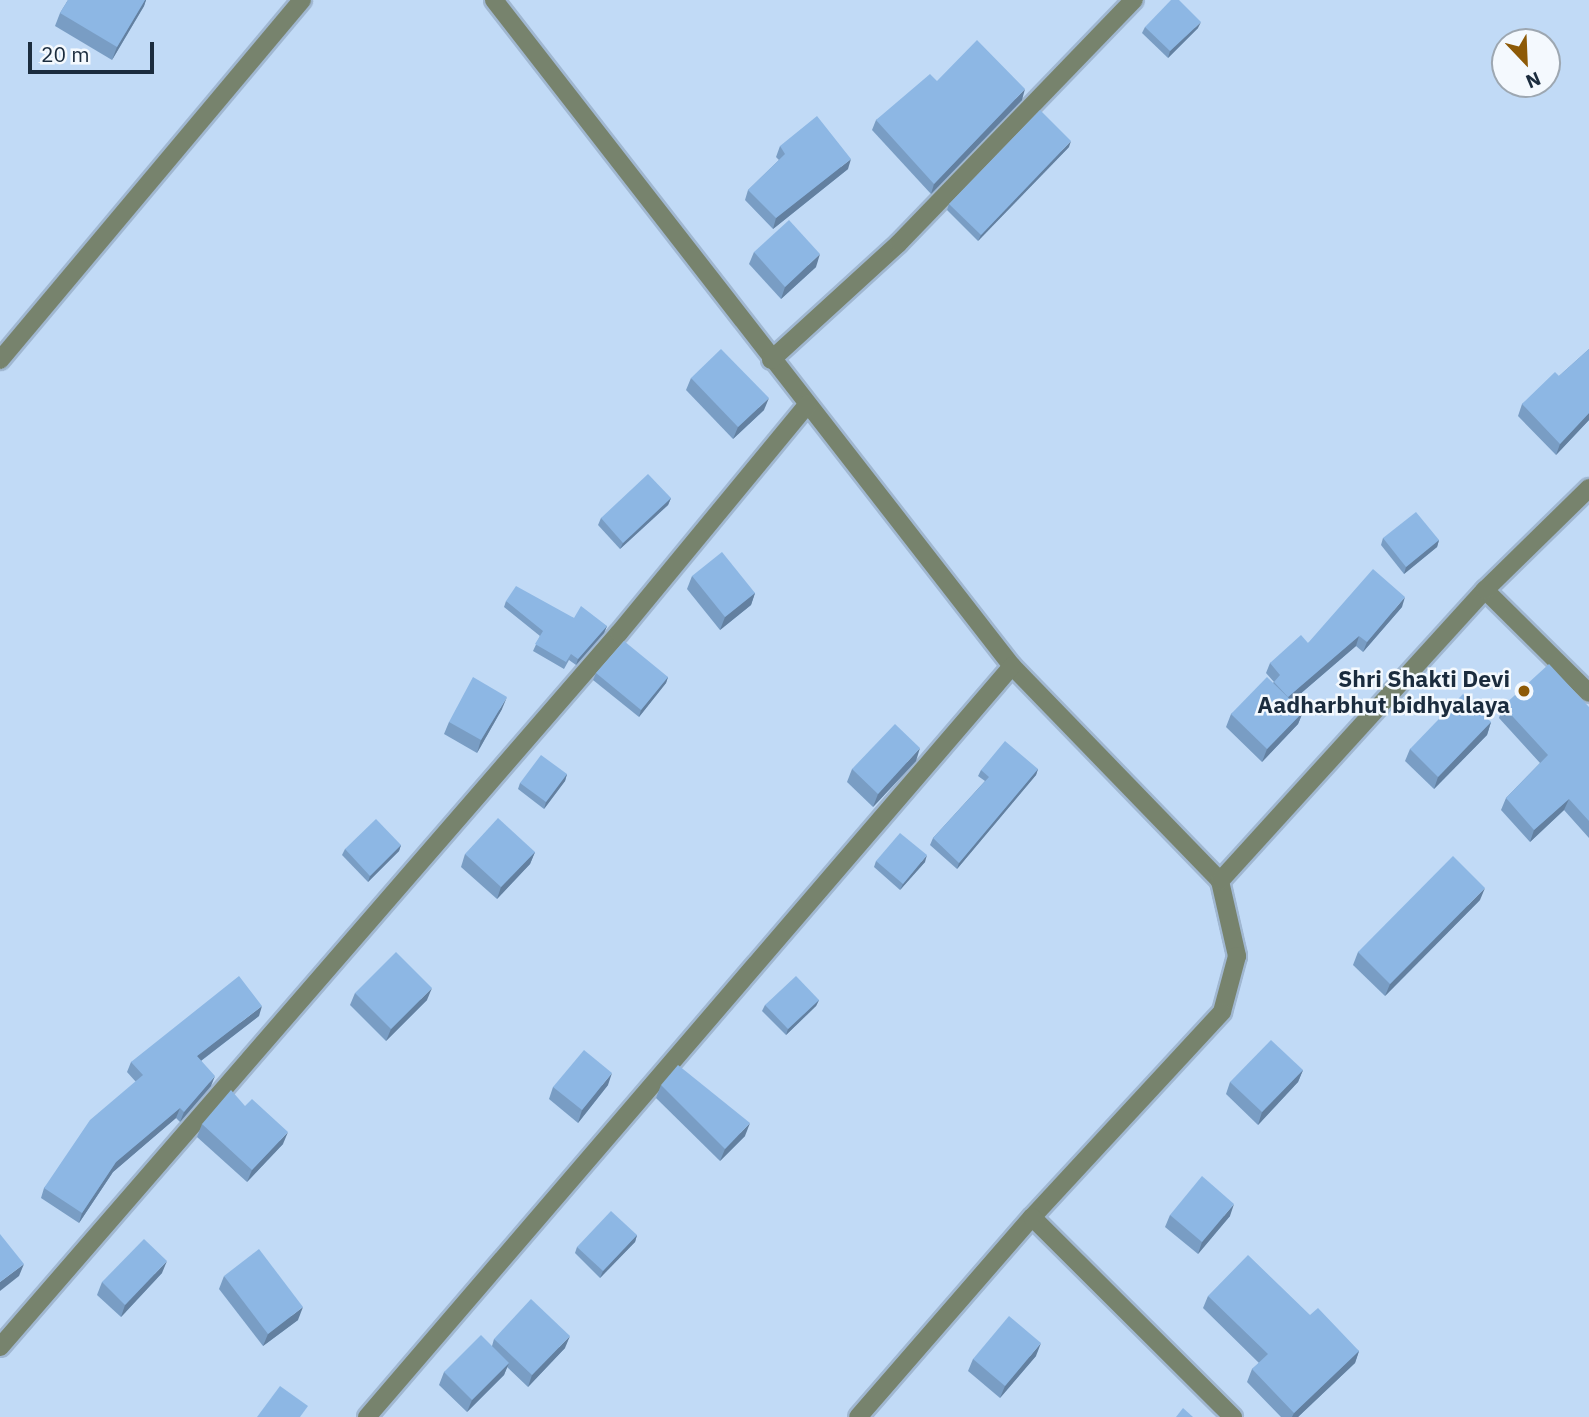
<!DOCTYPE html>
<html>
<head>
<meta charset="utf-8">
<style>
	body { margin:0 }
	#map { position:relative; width:1589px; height:1417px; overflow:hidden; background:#c1daf6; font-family:"IBM Plex Sans",sans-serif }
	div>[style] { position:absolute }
	.roads { filter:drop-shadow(2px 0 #a0b7d1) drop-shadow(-2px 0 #a0b7d1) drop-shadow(0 2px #a0b7d1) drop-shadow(0 -2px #a0b7d1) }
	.minor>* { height:18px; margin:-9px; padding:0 9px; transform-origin:9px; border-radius:9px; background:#77836d }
	.wall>* { inset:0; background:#799dc4 }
	.shaded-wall>* { inset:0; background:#6380a0 }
	.building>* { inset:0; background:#8db7e4 }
	.dots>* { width:19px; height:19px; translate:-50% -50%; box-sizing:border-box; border:4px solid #f4f9fe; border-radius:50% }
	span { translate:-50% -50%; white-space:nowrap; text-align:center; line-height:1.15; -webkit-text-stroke:5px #f4f9fe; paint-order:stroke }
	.poi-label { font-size:23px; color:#1b2c3e; font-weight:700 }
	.right { translate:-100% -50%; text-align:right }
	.north { position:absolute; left:1491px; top:28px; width:70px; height:70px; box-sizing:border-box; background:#f4f9fe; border:2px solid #9da7b1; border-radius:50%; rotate:157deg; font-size:19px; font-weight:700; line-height:28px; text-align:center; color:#1b2c3e }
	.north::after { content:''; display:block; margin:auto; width:24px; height:32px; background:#8d5a07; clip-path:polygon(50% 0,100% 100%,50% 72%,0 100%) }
	.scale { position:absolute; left:28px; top:42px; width:126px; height:32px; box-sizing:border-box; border:4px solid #1b2c3e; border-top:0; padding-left:9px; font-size:21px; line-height:24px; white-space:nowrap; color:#1b2c3e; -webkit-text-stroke:5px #f4f9fe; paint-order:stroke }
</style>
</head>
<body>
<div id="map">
	<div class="roads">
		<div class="minor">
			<div style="left:494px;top:0;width:844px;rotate:52.13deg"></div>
			<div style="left:1012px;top:666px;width:299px;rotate:45.9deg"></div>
			<div style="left:1220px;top:881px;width:77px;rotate:77.2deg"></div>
			<div style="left:1237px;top:956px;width:58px;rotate:105deg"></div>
			<div style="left:1222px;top:1012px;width:280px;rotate:132.8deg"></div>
			<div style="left:1032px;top:1217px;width:265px;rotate:131deg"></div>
			<div style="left:0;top:360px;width:470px;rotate:-50deg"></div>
			<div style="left:771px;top:360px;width:173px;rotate:-42.4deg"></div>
			<div style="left:899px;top:243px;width:338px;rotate:-46deg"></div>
			<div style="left:1485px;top:590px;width:146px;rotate:44.7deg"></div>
			<div style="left:1220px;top:881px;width:394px;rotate:-47.7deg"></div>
			<div style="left:1485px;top:590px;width:146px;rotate:-44.4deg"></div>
			<div style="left:1032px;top:1217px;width:284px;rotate:44.9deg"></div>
			<div style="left:0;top:1347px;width:945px;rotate:-49.08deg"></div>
			<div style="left:619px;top:633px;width:296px;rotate:-50.5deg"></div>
			<div style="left:367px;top:1417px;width:990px;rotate:-49.34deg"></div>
		</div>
	</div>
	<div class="wall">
		<div style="clip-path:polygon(68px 0,146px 0,144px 6px,112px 60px,55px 26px,60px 13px)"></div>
		<div style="clip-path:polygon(1145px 27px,1198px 28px,1168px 58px,1142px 33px)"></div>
		<div style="clip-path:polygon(937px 81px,1022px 100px,931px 194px,872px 130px,876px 120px)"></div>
		<div style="clip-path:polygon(780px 146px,848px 169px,773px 229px,745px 200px,748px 190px,779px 160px,776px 157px)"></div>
		<div style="clip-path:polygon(1069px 147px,978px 241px,947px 210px,949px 204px)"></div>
		<div style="clip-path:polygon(754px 252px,816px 267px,781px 299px,749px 264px)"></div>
		<div style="clip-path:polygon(1589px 349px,1589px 420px,1556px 455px,1518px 416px,1522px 404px,1559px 376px)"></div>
		<div style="clip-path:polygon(691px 378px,764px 410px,733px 439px,686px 390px)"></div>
		<div style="clip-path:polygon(671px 498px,668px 505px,620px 549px,598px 525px,601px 518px)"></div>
		<div style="clip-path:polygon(1383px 538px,1439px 540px,1437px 547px,1404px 574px,1381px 545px)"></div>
		<div style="clip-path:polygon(692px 576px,755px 593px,751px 605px,720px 630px,687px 589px)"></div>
		<div style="clip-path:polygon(506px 601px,574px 618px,607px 626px,604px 633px,576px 665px,569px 660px,564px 669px,533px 651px,540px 636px,504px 607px)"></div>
		<div style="clip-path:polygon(1402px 607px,1363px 652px,1356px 646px,1292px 701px,1303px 712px,1298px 724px,1262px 762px,1226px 727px,1231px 714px,1274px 682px,1266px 673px,1270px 663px,1308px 643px)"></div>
		<div style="clip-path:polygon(596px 673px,668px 677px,666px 683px,639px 717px,593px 680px)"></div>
		<div style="clip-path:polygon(1503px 706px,1589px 707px,1589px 838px,1564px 810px,1530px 842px,1501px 810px,1506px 798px,1540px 763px,1499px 718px)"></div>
		<div style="clip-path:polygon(502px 709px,477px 753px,444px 734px,449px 722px)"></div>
		<div style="clip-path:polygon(1491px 722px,1487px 735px,1434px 789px,1405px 761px,1410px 749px)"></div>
		<div style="clip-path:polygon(916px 761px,873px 807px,847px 782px,852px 769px)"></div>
		<div style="clip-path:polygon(1038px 769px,1036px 775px,957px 869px,930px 845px,933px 838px,985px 781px,978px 776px,981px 770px)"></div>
		<div style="clip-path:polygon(567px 774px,565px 781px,544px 809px,518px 789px,520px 783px)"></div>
		<div style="clip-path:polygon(401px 845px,399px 851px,368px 882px,342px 855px,345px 849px)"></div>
		<div style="clip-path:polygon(535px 852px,530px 864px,497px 899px,461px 867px,465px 854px)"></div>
		<div style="clip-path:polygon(876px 861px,925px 862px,900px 890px,874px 867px)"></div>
		<div style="clip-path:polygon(1480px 900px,1385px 996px,1353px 965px,1358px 952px)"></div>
		<div style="clip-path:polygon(355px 993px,427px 1000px,386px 1041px,350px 1005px)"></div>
		<div style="clip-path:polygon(819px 1000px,816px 1006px,786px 1035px,762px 1011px,765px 1005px)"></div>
		<div style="clip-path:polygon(259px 1016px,201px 1061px,211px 1086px,180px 1122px,176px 1118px,113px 1172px,79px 1223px,41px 1198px,44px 1188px,136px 1082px,127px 1072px,131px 1062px)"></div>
		<div style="clip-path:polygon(1303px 1070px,1298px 1082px,1258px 1125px,1226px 1094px,1230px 1082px)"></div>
		<div style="clip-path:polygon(608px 1085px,578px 1123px,549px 1099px,553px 1087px)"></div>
		<div style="clip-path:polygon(661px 1085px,745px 1136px,720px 1161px,656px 1098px)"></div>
		<div style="clip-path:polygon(245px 1106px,283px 1144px,247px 1182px,197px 1137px,202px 1124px)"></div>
		<div style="clip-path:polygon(1170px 1215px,1230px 1216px,1198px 1254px,1165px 1227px)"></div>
		<div style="clip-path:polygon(637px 1235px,635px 1242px,600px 1278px,575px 1253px,577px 1247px)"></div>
		<div style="clip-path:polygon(162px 1273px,121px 1317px,97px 1295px,102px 1282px)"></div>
		<div style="clip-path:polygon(224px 1276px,298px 1320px,263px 1346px,219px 1289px)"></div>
		<div style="clip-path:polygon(1208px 1296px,1310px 1315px,1359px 1351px,1355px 1363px,1298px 1417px,1281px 1417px,1247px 1382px,1252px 1369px,1259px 1363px,1203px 1308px)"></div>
		<div style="clip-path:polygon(494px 1339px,565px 1348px,528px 1387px,507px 1367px,504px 1375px,467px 1412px,439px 1385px,444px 1372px,492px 1346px)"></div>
		<div style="clip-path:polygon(1036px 1356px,1000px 1398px,968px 1371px,973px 1359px)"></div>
	</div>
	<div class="shaded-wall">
		<div style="clip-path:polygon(145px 0,146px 0,144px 6px,112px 60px,117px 47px)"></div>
		<div style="clip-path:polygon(1201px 22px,1198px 28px,1168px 58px,1170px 51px)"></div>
		<div style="clip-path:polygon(1025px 89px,1022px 100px,931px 194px,934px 184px)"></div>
		<div style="clip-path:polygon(1071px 141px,1069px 147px,978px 241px,981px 235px)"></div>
		<div style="clip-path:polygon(851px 159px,848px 169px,773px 229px,776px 218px)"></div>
		<div style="clip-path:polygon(820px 254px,816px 267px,781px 299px,785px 287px)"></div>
		<div style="clip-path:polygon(769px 398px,764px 410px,733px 439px,738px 427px)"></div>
		<div style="clip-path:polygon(1589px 413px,1589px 420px,1556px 455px,1560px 444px)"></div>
		<div style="clip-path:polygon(671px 498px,668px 505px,620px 549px,623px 543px)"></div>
		<div style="clip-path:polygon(1439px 540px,1437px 547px,1404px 574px,1406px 567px)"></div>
		<div style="clip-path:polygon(755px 593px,751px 605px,720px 630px,725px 617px)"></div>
		<div style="clip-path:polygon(1405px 597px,1402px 607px,1363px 652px,1367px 642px)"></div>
		<div style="clip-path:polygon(607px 626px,604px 633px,576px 665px,578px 659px)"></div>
		<div style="clip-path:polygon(1359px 636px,1356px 646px,1285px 707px,1288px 697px)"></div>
		<div style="clip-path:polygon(668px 677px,666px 683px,639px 717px,641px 710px)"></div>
		<div style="clip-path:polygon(507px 697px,502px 709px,477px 753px,481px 740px)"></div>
		<div style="clip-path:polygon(1303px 712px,1298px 724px,1262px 762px,1267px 749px)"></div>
		<div style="clip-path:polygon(1491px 722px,1487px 735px,1434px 789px,1438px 777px)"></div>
		<div style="clip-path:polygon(920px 748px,916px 761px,873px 807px,878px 794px)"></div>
		<div style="clip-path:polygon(1038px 769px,1036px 775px,957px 869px,959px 863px)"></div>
		<div style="clip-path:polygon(567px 774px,565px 781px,544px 809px,546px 802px)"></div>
		<div style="clip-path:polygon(1569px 799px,1564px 810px,1530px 842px,1534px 830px)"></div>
		<div style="clip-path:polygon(401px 845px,399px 851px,368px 882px,370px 876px)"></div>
		<div style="clip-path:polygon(535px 852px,530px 864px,497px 899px,501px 887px)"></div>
		<div style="clip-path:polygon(927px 855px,925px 862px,900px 890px,903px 884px)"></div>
		<div style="clip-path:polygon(1485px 888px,1480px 900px,1385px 996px,1390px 984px)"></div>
		<div style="clip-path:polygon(432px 988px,427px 1000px,386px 1041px,391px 1029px)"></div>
		<div style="clip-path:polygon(819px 1000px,816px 1006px,786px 1035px,788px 1029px)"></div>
		<div style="clip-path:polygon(262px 1006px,259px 1016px,194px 1066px,197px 1056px)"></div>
		<div style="clip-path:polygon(1303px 1070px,1298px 1082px,1258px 1125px,1262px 1112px)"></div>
		<div style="clip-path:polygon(612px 1073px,608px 1085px,578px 1123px,582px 1110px)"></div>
		<div style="clip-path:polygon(215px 1076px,211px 1086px,180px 1122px,184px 1112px)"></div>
		<div style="clip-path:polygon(180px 1108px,176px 1118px,113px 1172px,79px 1223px,82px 1213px,116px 1162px)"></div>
		<div style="clip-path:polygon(750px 1123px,745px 1136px,720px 1161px,725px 1149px)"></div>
		<div style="clip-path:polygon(288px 1132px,283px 1144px,247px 1182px,252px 1170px)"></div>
		<div style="clip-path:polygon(1234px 1204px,1230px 1216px,1198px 1254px,1202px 1242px)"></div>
		<div style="clip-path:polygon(637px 1235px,635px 1242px,600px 1278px,603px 1271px)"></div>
		<div style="clip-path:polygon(167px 1261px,162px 1273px,121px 1317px,125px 1305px)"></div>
		<div style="clip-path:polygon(24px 1264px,19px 1276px,0 1291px,0 1282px)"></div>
		<div style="clip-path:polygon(303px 1307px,298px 1320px,263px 1346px,268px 1334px)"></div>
		<div style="clip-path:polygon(570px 1336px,565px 1348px,528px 1387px,532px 1375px)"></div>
		<div style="clip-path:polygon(1041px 1343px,1036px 1356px,1000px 1398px,1005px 1386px)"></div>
		<div style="clip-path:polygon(1359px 1351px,1355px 1363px,1298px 1417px,1292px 1417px,1294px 1413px)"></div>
		<div style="clip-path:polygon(509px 1363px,504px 1375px,467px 1412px,472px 1400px)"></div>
	</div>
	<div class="building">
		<div style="clip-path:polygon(68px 0,145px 0,117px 47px,60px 13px)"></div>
		<div style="clip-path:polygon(1171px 0,1179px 0,1201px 22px,1170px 51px,1145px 27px)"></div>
		<div style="clip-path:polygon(977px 40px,1025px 89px,934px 184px,876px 120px,930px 74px,937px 81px)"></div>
		<div style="clip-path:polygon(1040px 110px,1071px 141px,981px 235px,949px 204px)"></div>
		<div style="clip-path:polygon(817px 116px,851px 159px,776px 218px,748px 190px,785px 154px,780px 146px)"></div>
		<div style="clip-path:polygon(789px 220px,820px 254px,785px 287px,754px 252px)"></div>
		<div style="clip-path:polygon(721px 349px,769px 398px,738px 427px,691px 378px)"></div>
		<div style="clip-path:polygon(1589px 349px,1589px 413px,1560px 444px,1522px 404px,1555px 372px,1559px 376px)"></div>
		<div style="clip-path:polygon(648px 474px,671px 498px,623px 543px,601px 518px)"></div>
		<div style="clip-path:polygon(1416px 512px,1439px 540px,1406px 567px,1383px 538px)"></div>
		<div style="clip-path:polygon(722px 552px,755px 593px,725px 617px,692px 576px)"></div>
		<div style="clip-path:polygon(1373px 569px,1405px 597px,1367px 642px,1359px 636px,1288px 697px,1274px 682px,1280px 675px,1270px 663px,1301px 635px,1308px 643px)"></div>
		<div style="clip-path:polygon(516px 586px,574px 618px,581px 606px,607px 626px,578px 659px,571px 654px,566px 662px,535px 644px,543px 631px,506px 601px)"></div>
		<div style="clip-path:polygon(624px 641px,668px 677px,641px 710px,596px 673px)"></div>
		<div style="clip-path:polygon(1549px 664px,1589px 707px,1589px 821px,1569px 799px,1534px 830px,1506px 798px,1548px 755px,1503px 706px)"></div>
		<div style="clip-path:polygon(473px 677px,507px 697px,481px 740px,449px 722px)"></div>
		<div style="clip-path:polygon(1267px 677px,1303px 712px,1267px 749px,1231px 714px)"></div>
		<div style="clip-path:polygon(1463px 694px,1491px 722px,1438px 777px,1410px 749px)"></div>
		<div style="clip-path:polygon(895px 724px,920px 748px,878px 794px,852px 769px)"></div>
		<div style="clip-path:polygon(1005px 741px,1038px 769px,959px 863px,933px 838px,989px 777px,981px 770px)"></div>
		<div style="clip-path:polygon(541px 755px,567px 774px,546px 802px,520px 783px)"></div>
		<div style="clip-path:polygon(498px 818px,535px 852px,501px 887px,465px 854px)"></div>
		<div style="clip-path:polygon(376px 819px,401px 845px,370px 876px,345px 849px)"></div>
		<div style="clip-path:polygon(900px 833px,927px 855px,903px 884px,876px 861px)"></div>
		<div style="clip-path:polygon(1453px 856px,1485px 888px,1390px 984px,1358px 952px)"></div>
		<div style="clip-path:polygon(396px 952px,432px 988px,391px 1029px,355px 993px)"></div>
		<div style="clip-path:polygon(239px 976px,262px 1006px,197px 1056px,215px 1076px,184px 1112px,180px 1108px,116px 1162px,82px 1213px,44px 1188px,90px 1120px,143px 1075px,131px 1062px)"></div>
		<div style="clip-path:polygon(796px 976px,819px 1000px,788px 1029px,765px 1005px)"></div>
		<div style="clip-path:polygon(1271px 1040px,1303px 1070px,1262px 1112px,1230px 1082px)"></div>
		<div style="clip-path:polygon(584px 1050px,612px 1073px,582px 1110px,553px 1087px)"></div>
		<div style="clip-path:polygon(678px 1065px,750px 1123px,725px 1149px,661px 1085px)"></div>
		<div style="clip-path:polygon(231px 1090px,245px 1106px,252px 1099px,288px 1132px,252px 1170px,202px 1124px)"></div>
		<div style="clip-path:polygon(1202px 1176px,1234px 1204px,1202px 1242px,1170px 1215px)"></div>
		<div style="clip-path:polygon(611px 1211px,637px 1235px,603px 1271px,577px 1247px)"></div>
		<div style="clip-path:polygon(0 1234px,24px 1264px,0 1282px)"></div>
		<div style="clip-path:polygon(144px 1239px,167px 1261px,125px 1305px,102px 1282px)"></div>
		<div style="clip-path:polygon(259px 1249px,303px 1307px,268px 1334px,224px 1276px)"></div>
		<div style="clip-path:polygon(1248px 1255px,1310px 1315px,1318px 1308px,1359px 1351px,1294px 1413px,1252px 1369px,1268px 1354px,1208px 1296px)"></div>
		<div style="clip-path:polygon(531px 1299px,570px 1336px,532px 1375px,494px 1339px)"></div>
		<div style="clip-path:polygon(1009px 1316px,1041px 1343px,1005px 1386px,973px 1359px)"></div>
		<div style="clip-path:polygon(481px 1335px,509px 1363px,472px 1400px,444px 1372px)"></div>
		<div style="clip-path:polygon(280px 1386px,308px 1406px,300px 1417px,257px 1417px)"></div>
		<div style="clip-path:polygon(1183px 1408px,1193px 1417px,1176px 1417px)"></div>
	</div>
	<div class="dots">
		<div style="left:1524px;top:691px;background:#8d5a07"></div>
	</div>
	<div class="poi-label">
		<span class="right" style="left:1510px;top:691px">Shri Shakti Devi<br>Aadharbhut bidhyalaya</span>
	</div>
	<div class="north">N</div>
	<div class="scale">20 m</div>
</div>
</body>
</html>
